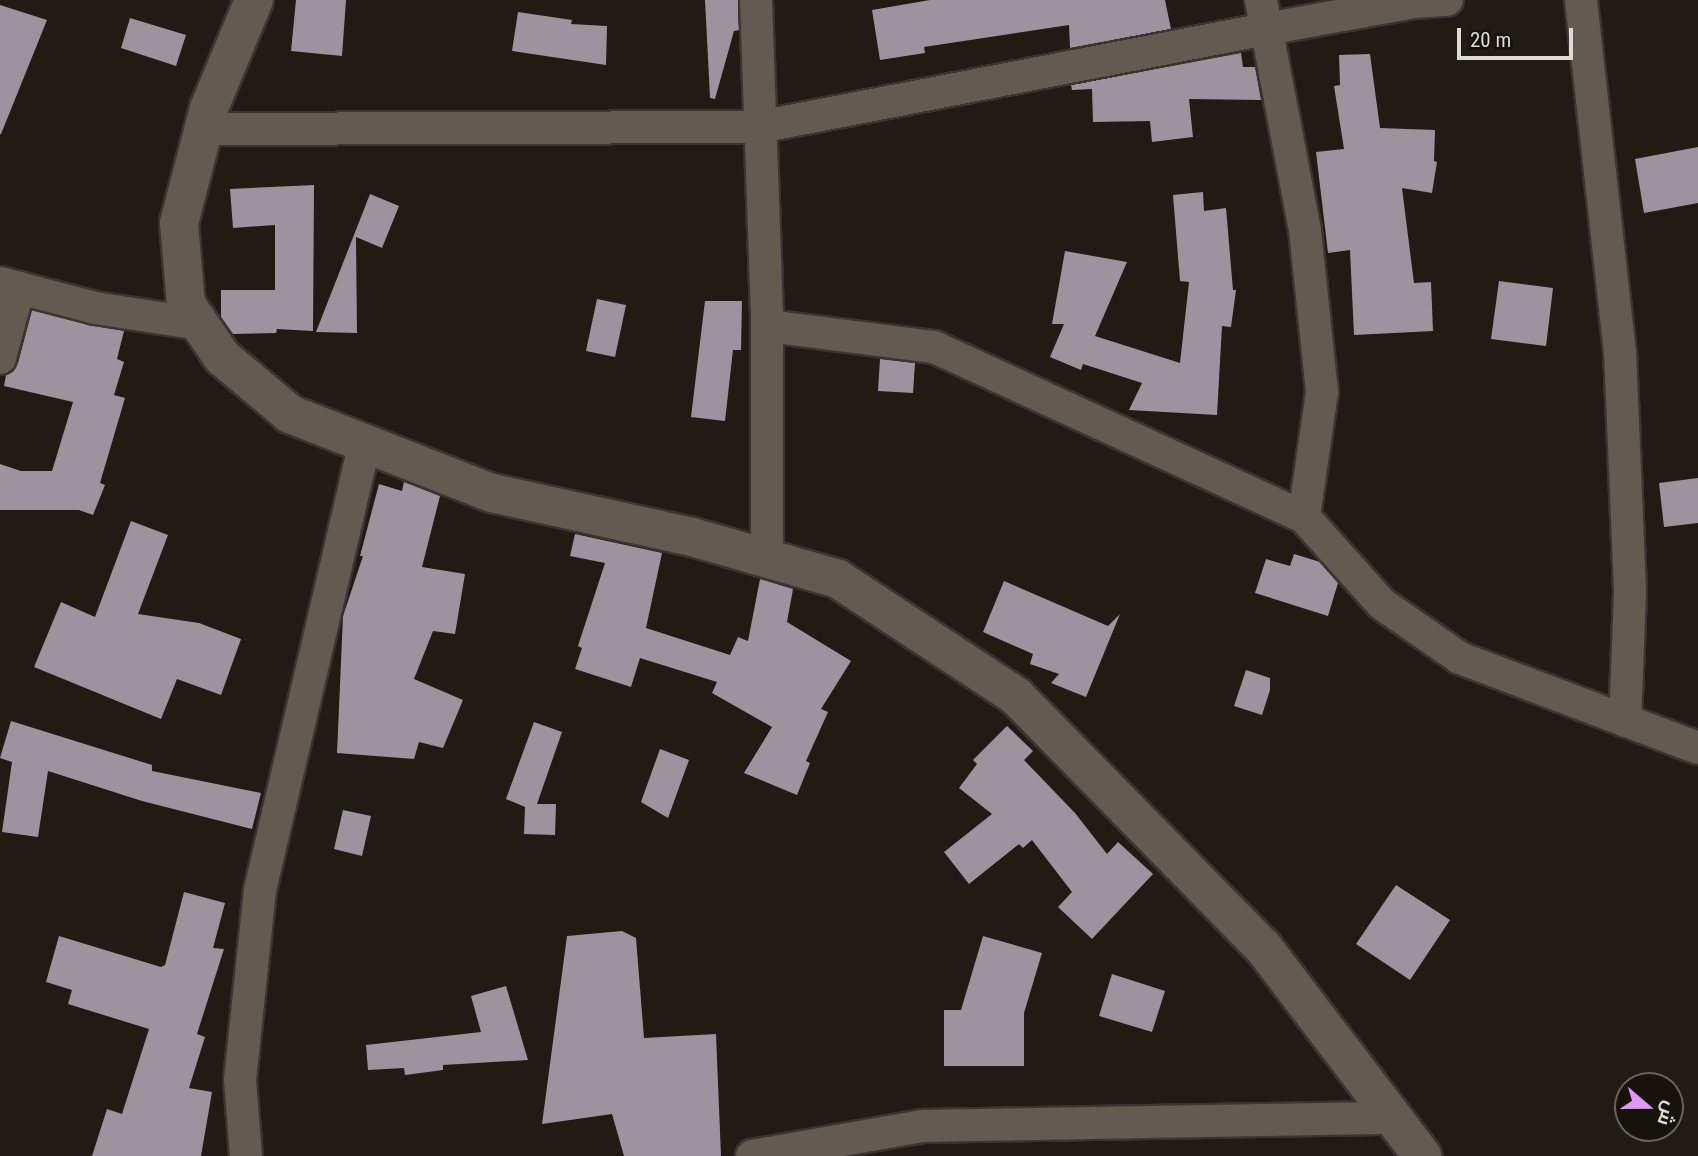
<!DOCTYPE html>
<html>
<head>
<meta charset="utf-8">
<style>
	body { margin:0 }
	#map { position:relative; width:1698px; height:1156px; overflow:hidden; background:#201b13; font-family:"Roboto Condensed",Cairo,sans-serif }
	div>[style] { position:absolute }
	.building>* { inset:0; background:#9b949f }
	.roads { filter:drop-shadow(2px 0 #393530) drop-shadow(-2px 0 #393530) drop-shadow(0 2px #393530) drop-shadow(0 -2px #393530) }
	.street>* { height:32px; margin:-16px; padding:0 16px; transform-origin:16px; border-radius:16px; background:#615b51 }
	.secondary>* { height:38px; margin:-19px; padding:0 19px; transform-origin:19px; border-radius:19px; background:#615b51 }
	span { translate:-50% -50%; white-space:nowrap; text-align:center; line-height:1.15; -webkit-text-stroke:7px #17120a; paint-order:stroke }
	.north { position:absolute; left:1614px; top:1072px; width:70px; height:70px; box-sizing:border-box; background:#17120a; border:2px solid #67625b; border-radius:50%; rotate:110deg; font-size:19px; font-weight:700; line-height:28px; text-align:center; color:#dedad4 }
	.north::after { content:''; display:block; margin:auto; width:24px; height:32px; background:#dd99f4; clip-path:polygon(50% 0,100% 100%,50% 72%,0 100%) }
	.scale { position:absolute; left:1457px; top:28px; width:116px; height:32px; box-sizing:border-box; border:4px solid #dedad4; border-top:0; padding-left:9px; font-size:21px; line-height:24px; white-space:nowrap; color:#dedad4; -webkit-text-stroke:5px #17120a; paint-order:stroke }
</style>
</head>
<body>
<div id="map">
	<div class="building">
		<div style="clip-path:polygon(296px 0,346px 0,342px 56px,291px 51px)"></div>
		<div style="clip-path:polygon(705px 0,738px 0,739px 30px,734px 31px,715px 99px,710px 98px)"></div>
		<div style="clip-path:polygon(930px 0,1165px 0,1171px 29px,1070px 48px,1069px 25px,924px 47px,925px 53px,880px 60px,872px 10px)"></div>
		<div style="clip-path:polygon(0 5px,47px 20px,1px 134px,0 134px)"></div>
		<div style="clip-path:polygon(518px 12px,572px 20px,571px 24px,607px 26px,606px 65px,512px 51px)"></div>
		<div style="clip-path:polygon(130px 18px,186px 35px,176px 66px,121px 48px)"></div>
		<div style="clip-path:polygon(1241px 53px,1243px 67px,1255px 67px,1261px 100px,1189px 99px,1193px 137px,1152px 142px,1150px 121px,1093px 122px,1092px 89px,1072px 90px,1071px 85px)"></div>
		<div style="clip-path:polygon(1370px 54px,1380px 128px,1435px 130px,1434px 161px,1437px 162px,1432px 193px,1402px 188px,1414px 283px,1431px 282px,1433px 331px,1354px 335px,1350px 250px,1328px 253px,1316px 152px,1344px 149px,1334px 86px,1340px 85px,1339px 55px)"></div>
		<div style="clip-path:polygon(1698px 147px,1698px 203px,1644px 213px,1635px 159px)"></div>
		<div style="clip-path:polygon(314px 185px,313px 331px,277px 329px,276px 333px,233px 334px,221px 317px,221px 290px,275px 290px,275px 225px,233px 228px,230px 189px)"></div>
		<div style="clip-path:polygon(1203px 192px,1204px 211px,1226px 208px,1233px 290px,1236px 290px,1231px 327px,1222px 326px,1217px 415px,1129px 410px,1142px 383px,1083px 364px,1081px 370px,1050px 357px,1064px 324px,1052px 324px,1065px 251px,1127px 262px,1095px 336px,1180px 363px,1189px 282px,1180px 281px,1173px 195px)"></div>
		<div style="clip-path:polygon(370px 194px,399px 206px,382px 248px,356px 237px,357px 333px,316px 332px)"></div>
		<div style="clip-path:polygon(1499px 281px,1553px 288px,1546px 346px,1491px 339px)"></div>
		<div style="clip-path:polygon(597px 299px,626px 305px,615px 357px,586px 351px)"></div>
		<div style="clip-path:polygon(705px 301px,742px 301px,741px 350px,733px 350px,725px 421px,691px 417px)"></div>
		<div style="clip-path:polygon(32px 310px,124px 331px,117px 359px,124px 362px,114px 395px,125px 398px,100px 483px,105px 485px,93px 515px,79px 510px,0 510px,0 464px,21px 471px,52px 471px,73px 402px,4px 386px,6px 375px,18px 363px)"></div>
		<div style="clip-path:polygon(880px 359px,915px 363px,913px 393px,878px 391px)"></div>
		<div style="clip-path:polygon(1698px 478px,1698px 523px,1664px 527px,1659px 483px)"></div>
		<div style="clip-path:polygon(404px 482px,440px 496px,422px 567px,465px 574px,455px 634px,433px 631px,414px 679px,463px 700px,443px 748px,419px 742px,414px 759px,337px 753px,343px 616px,363px 556px,360px 556px,379px 484px,402px 491px)"></div>
		<div style="clip-path:polygon(131px 521px,168px 535px,138px 614px,199px 623px,241px 639px,221px 695px,177px 679px,161px 719px,34px 667px,61px 602px,95px 617px)"></div>
		<div style="clip-path:polygon(575px 534px,662px 553px,646px 628px,730px 655px,738px 637px,748px 641px,760px 579px,793px 589px,787px 622px,851px 661px,821px 709px,828px 712px,806px 761px,810px 763px,797px 795px,744px 773px,772px 727px,712px 693px,717px 682px,640px 658px,631px 687px,575px 669px,582px 648px,578px 646px,605px 563px,570px 556px)"></div>
		<div style="clip-path:polygon(1294px 554px,1320px 562px,1338px 583px,1328px 616px,1255px 593px,1266px 559px,1290px 566px)"></div>
		<div style="clip-path:polygon(1004px 581px,1108px 626px,1120px 614px,1086px 697px,1051px 683px,1059px 674px,1030px 664px,1033px 654px,983px 632px)"></div>
		<div style="clip-path:polygon(1246px 670px,1270px 678px,1270px 690px,1262px 715px,1234px 706px)"></div>
		<div style="clip-path:polygon(11px 721px,152px 765px,152px 771px,261px 793px,252px 829px,142px 801px,48px 771px,38px 837px,2px 832px,12px 762px,0 758px)"></div>
		<div style="clip-path:polygon(534px 722px,562px 732px,537px 804px,556px 804px,555px 835px,524px 834px,525px 807px,506px 799px)"></div>
		<div style="clip-path:polygon(1007px 726px,1033px 751px,1024px 760px,1075px 813px,1107px 854px,1118px 842px,1153px 874px,1092px 939px,1058px 907px,1072px 892px,1032px 840px,1023px 848px,1019px 844px,969px 884px,944px 852px,992px 814px,959px 788px,977px 764px,973px 760px)"></div>
		<div style="clip-path:polygon(660px 749px,689px 760px,668px 818px,641px 802px)"></div>
		<div style="clip-path:polygon(343px 810px,371px 816px,362px 856px,334px 849px)"></div>
		<div style="clip-path:polygon(1396px 885px,1450px 920px,1410px 980px,1356px 944px)"></div>
		<div style="clip-path:polygon(184px 892px,225px 903px,213px 948px,224px 949px,197px 1034px,205px 1037px,189px 1088px,212px 1092px,201px 1156px,92px 1156px,107px 1109px,122px 1114px,149px 1029px,68px 1004px,72px 990px,46px 982px,59px 936px,161px 967px,165px 965px)"></div>
		<div style="clip-path:polygon(622px 931px,636px 938px,644px 1038px,716px 1034px,721px 1156px,624px 1156px,612px 1114px,542px 1124px,567px 936px)"></div>
		<div style="clip-path:polygon(983px 936px,1042px 953px,1024px 1013px,1024px 1066px,944px 1066px,944px 1010px,961px 1010px)"></div>
		<div style="clip-path:polygon(1112px 974px,1165px 991px,1152px 1032px,1099px 1016px)"></div>
		<div style="clip-path:polygon(506px 986px,528px 1060px,443px 1065px,443px 1070px,405px 1075px,404px 1068px,368px 1070px,366px 1045px,481px 1032px,471px 996px)"></div>
	</div>
	<div class="roads">
		<div class="street">
			<div style="left:756px;top:0;width:312px;rotate:88deg"></div>
			<div style="left:767px;top:312px;width:246px;rotate:90deg"></div>
			<div style="left:1261px;top:0;width:234px;rotate:79.2deg"></div>
			<div style="left:1305px;top:230px;width:163px;rotate:84deg"></div>
			<div style="left:1322px;top:392px;width:126px;rotate:98.2deg"></div>
			<div style="left:1581px;top:0;width:353px;rotate:83.7deg"></div>
			<div style="left:1620px;top:351px;width:242px;rotate:87.6deg"></div>
			<div style="left:1630px;top:593px;width:128px;rotate:92.2deg"></div>
			<div style="left:204px;top:129px;width:555px;rotate:-0.21deg"></div>
			<div style="left:759px;top:127px;width:516px;rotate:-10.94deg"></div>
			<div style="left:1266px;top:29px;width:151px;rotate:-10.3deg"></div>
			<div style="left:1415px;top:2px;width:32px;rotate:-4deg"></div>
			<div style="left:0;top:283px;width:98px;rotate:14.7deg"></div>
			<div style="left:95px;top:308px;width:106px;rotate:8.7deg"></div>
			<div style="left:767px;top:326px;width:168px;rotate:7.2deg"></div>
			<div style="left:934px;top:347px;width:407px;rotate:24.7deg"></div>
			<div style="left:1304px;top:517px;width:117px;rotate:48.1deg"></div>
			<div style="left:1382px;top:604px;width:95px;rotate:34.7deg"></div>
			<div style="left:1460px;top:658px;width:254px;rotate:20.7deg"></div>
			<div style="left:0;top:358px;width:73px;rotate:-75deg"></div>
			<div style="left:246px;top:1156px;width:76px;rotate:-94.5deg"></div>
			<div style="left:240px;top:1080px;width:191px;rotate:-84deg"></div>
			<div style="left:260px;top:890px;width:458px;rotate:-76.8deg"></div>
			<div style="left:752px;top:1156px;width:173px;rotate:-10deg"></div>
			<div style="left:922px;top:1126px;width:469px;rotate:-1deg"></div>
		</div>
		<div class="secondary">
			<div style="left:254px;top:0;width:117px;rotate:112.6deg"></div>
			<div style="left:209px;top:108px;width:119px;rotate:104.6deg"></div>
			<div style="left:179px;top:223px;width:81px;rotate:85.1deg"></div>
			<div style="left:186px;top:304px;width:64px;rotate:55.8deg"></div>
			<div style="left:222px;top:357px;width:89px;rotate:40deg"></div>
			<div style="left:290px;top:414px;width:217px;rotate:21.4deg"></div>
			<div style="left:492px;top:493px;width:205px;rotate:12.4deg"></div>
			<div style="left:692px;top:537px;width:152px;rotate:16deg"></div>
			<div style="left:838px;top:579px;width:213px;rotate:33.3deg"></div>
			<div style="left:1016px;top:696px;width:352px;rotate:45.5deg"></div>
			<div style="left:1263px;top:947px;width:263px;rotate:52.7deg"></div>
		</div>
	</div>
	<div class="north">ش</div>
	<div class="scale">20 m</div>
</div>
</body>
</html>
